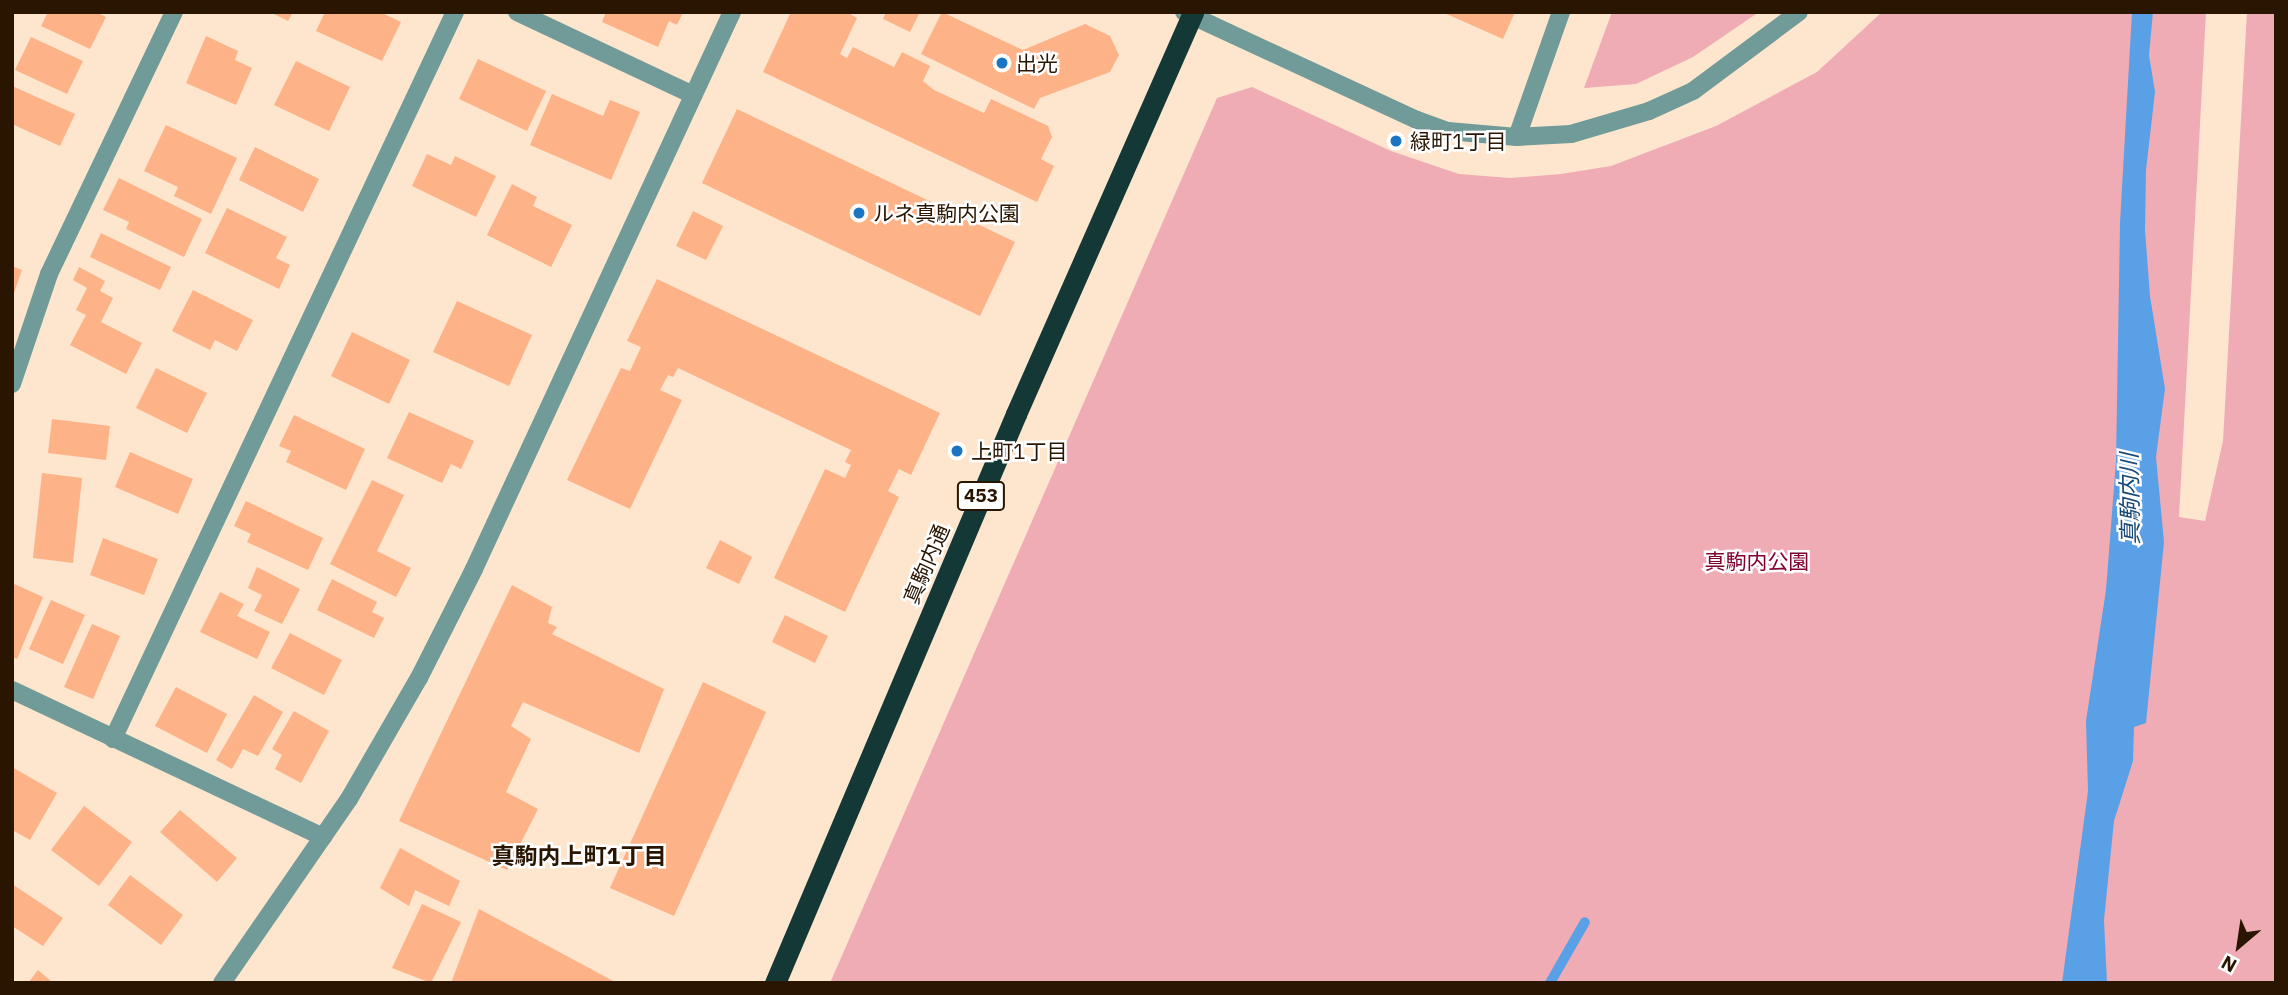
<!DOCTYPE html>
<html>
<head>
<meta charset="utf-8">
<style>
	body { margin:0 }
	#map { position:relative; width:2288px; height:995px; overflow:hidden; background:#fde6cd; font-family:"IBM Plex Sans","Noto Sans JP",sans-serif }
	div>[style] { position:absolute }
	.green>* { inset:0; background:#efacb5 }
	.water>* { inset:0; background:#5aa0e6 }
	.stream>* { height:10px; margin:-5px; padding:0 5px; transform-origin:5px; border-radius:5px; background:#5aa0e6 }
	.building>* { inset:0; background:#fdb288 }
	.minor>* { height:18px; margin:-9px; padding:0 9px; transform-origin:9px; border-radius:9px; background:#709b98 }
	.highway>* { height:21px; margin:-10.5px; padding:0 10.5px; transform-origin:10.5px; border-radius:10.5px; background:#143836 }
	.dots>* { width:19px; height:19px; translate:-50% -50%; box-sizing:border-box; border:4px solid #fff; border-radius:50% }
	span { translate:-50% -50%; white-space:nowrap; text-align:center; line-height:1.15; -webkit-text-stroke:5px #fff; paint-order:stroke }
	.shield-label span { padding:2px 5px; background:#fff; border:2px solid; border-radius:5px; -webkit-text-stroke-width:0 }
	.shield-label { font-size:19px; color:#291500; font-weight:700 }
	.poi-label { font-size:21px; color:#291500 }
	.left { translate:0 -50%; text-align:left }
	.park-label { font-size:21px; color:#820030 }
	.street-label { font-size:21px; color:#291500 }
	.water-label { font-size:23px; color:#174876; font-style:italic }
	.neighbourhood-label { font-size:23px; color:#291500; font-weight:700 }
	.frame { position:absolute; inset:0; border:14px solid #291500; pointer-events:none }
	.north { position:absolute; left:2204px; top:911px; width:70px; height:70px; -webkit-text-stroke:5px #fff; paint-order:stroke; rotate:209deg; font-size:19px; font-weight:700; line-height:28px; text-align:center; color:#291500 }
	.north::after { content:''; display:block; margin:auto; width:24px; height:32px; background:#291500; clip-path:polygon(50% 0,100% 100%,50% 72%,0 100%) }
</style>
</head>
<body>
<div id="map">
	<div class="green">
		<div style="clip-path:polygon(1612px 12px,1759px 12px,1693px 57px,1636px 84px,1584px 88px)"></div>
		<div style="clip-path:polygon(1882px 12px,2206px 12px,2179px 517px,2205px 521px,2223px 441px,2247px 12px,2276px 12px,2276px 983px,830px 983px,1217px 98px,1252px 87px,1391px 151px,1459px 174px,1510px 178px,1561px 174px,1611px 166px,1716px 126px,1817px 72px)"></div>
	</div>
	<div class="water">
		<div style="clip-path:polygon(2132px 12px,2153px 12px,2149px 55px,2155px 92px,2146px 170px,2145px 230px,2150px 296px,2165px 389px,2156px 457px,2164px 542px,2146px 723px,2134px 727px,2133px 761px,2114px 821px,2104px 920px,2107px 983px,2062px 983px,2088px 791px,2086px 721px,2106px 590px,2116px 461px,2120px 223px)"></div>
	</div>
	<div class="stream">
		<div style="left:1550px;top:983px;width:70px;rotate:-60.2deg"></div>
	</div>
	<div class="building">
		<div style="clip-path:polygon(48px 12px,96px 12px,106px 17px,90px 49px,41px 26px)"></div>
		<div style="clip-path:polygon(270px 12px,293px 12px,288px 21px)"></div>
		<div style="clip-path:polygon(325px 12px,380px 12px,401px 22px,382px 61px,316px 31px)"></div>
		<div style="clip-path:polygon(606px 12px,683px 12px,677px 25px,669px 21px,658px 47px,602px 22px)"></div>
		<div style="clip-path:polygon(791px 12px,847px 12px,857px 18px,840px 54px,847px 58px,853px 47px,894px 67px,902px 52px,930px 66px,923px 81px,934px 90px,984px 113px,991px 99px,1048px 126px,1052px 137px,1041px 159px,1054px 166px,1037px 202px,763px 72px)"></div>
		<div style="clip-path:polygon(886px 12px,920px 12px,910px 32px,883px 19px)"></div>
		<div style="clip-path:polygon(942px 12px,1023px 50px,1085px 24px,1110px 36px,1119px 55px,1110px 72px,1040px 98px,1034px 109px,921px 54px)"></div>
		<div style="clip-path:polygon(1442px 12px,1515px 12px,1503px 39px)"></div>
		<div style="clip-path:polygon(206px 36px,238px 51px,235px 60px,252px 68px,236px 105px,186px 83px)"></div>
		<div style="clip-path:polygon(31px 37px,83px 61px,67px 94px,15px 70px)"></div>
		<div style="clip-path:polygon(478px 59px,546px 91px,527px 131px,459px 99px)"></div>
		<div style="clip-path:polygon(296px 61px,350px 87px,329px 131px,274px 105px)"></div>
		<div style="clip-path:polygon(12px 86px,75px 114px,60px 146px,12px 124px)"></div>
		<div style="clip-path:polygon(552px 94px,603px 116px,610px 100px,640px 112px,611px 180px,530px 145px)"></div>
		<div style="clip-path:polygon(737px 109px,1015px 242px,980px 316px,702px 183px)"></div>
		<div style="clip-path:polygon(166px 125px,237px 158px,211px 214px,174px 196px,178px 187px,144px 171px)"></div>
		<div style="clip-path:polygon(255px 147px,319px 179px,303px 212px,239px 180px)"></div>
		<div style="clip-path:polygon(427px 154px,451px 165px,455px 156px,496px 176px,476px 217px,412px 186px)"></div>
		<div style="clip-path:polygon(119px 178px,202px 219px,184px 257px,126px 229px,129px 222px,103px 210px)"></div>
		<div style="clip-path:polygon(512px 184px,537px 197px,533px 206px,572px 225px,551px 267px,487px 235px)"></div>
		<div style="clip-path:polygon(227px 208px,287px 237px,276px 258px,290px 265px,279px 289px,205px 253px)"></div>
		<div style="clip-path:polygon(693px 211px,723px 226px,706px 260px,676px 246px)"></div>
		<div style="clip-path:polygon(101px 233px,171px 267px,160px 290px,90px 257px)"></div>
		<div style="clip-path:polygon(12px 266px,22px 270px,13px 296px,12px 296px)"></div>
		<div style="clip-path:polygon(79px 267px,105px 281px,100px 291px,113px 298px,101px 322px,142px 343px,126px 374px,70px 345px,86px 315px,76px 310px,87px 288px,73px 280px)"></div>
		<div style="clip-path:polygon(657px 279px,940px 413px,911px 475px,899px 469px,888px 491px,899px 497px,845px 612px,774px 578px,825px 469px,845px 478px,851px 465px,845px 462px,851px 450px,678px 368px,673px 377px,668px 375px,660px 390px,682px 400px,630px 509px,567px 480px,621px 368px,630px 371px,641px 347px,627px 341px)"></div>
		<div style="clip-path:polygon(193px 290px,253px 320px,237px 351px,215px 340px,210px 350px,172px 331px)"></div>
		<div style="clip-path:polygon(457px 301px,532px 335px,509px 386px,433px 352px)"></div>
		<div style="clip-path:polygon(352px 332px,410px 360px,389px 404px,331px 376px)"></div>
		<div style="clip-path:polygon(156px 368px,207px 393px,187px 433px,136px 408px)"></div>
		<div style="clip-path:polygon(409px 412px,474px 441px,461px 469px,451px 464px,442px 483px,387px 458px)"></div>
		<div style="clip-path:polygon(294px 415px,365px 449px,346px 490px,286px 462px,291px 451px,279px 446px)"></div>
		<div style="clip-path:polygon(52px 419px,110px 426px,106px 460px,48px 453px)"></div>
		<div style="clip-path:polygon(130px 452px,193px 479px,178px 514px,115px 487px)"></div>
		<div style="clip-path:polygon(42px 473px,82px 478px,73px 563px,33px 558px)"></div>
		<div style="clip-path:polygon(372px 480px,404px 495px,377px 551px,411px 568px,396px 597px,330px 564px)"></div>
		<div style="clip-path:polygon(246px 501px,323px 538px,308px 570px,247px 542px,251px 534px,234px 526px)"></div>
		<div style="clip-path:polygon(103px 538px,158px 559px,144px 595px,90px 575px)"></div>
		<div style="clip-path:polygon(720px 540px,752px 557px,739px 584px,706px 568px)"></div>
		<div style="clip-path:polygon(257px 567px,300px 589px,282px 624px,254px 611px,262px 595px,248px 588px)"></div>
		<div style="clip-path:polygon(332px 579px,377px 602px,372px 612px,384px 618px,374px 638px,317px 610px)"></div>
		<div style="clip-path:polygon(12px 583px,43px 597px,17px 659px,12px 657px)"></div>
		<div style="clip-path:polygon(512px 585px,552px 607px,548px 623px,557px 627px,552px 634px,664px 689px,639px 753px,523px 702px,511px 726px,531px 739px,506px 792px,538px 809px,507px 870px,399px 821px)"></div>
		<div style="clip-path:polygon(220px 592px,244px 604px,237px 616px,270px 632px,257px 659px,200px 632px)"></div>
		<div style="clip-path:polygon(51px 600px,85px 615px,63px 664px,29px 649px)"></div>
		<div style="clip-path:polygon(785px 615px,828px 636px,815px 663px,772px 642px)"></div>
		<div style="clip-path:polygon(92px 624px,120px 636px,93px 699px,64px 687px)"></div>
		<div style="clip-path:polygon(290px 633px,342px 660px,324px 695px,271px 668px)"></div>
		<div style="clip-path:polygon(703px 682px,766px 712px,674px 916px,610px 888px)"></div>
		<div style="clip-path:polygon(176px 687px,227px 714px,207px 753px,155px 726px)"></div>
		<div style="clip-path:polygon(254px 695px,283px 712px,258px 756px,243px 749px,232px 769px,216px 760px)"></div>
		<div style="clip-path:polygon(294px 711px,329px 731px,301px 783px,275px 769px,282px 755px,272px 749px)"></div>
		<div style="clip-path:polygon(12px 767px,57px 793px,30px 840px,12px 830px)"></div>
		<div style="clip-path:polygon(84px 806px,132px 842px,99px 886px,51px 850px)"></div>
		<div style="clip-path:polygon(180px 810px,237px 858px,217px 882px,160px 832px)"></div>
		<div style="clip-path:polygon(400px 848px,460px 881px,449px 906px,415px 890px,409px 906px,380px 888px)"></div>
		<div style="clip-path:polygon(130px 875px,183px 915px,161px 945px,108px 905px)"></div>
		<div style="clip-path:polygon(12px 884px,63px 918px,43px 946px,12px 926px)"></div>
		<div style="clip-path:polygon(422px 904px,461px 922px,431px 983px,392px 968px)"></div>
		<div style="clip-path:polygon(479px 909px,617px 983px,451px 983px)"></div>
		<div style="clip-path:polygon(38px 970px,53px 983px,28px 983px)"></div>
	</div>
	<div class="minor">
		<div style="left:517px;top:12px;width:195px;rotate:25.2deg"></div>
		<div style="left:1184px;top:12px;width:257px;rotate:24.9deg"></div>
		<div style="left:1417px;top:120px;width:33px;rotate:20deg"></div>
		<div style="left:1448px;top:131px;width:69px;rotate:5deg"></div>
		<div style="left:1517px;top:137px;width:54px;rotate:-3.2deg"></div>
		<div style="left:1571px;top:134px;width:81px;rotate:-16.4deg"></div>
		<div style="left:1649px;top:111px;width:48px;rotate:-24.4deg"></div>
		<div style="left:1693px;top:91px;width:132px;rotate:-36.7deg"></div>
		<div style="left:1517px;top:137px;width:133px;rotate:-70.6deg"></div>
		<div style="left:12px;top:384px;width:116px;rotate:-71.4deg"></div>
		<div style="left:49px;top:274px;width:290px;rotate:-64.5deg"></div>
		<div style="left:12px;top:690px;width:344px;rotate:25.3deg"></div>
		<div style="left:113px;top:739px;width:803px;rotate:-64.81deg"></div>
		<div style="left:222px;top:983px;width:224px;rotate:-55.4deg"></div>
		<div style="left:349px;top:799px;width:140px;rotate:-60deg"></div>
		<div style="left:419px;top:678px;width:122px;rotate:-63.2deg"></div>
		<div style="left:474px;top:569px;width:614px;rotate:-65.15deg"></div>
	</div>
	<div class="highway">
		<div style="left:775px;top:983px;width:618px;rotate:-67.04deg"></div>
		<div style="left:1016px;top:414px;width:439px;rotate:-66.2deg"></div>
	</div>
	<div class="dots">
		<div style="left:1002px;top:63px;background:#1c75c2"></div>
		<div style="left:1396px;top:141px;background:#1c75c2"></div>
		<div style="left:859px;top:213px;background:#1c75c2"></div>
		<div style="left:957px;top:451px;background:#1c75c2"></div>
	</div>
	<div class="shield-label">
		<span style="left:981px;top:496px">453</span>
	</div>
	<div class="poi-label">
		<span class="left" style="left:1016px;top:63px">出光</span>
		<span class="left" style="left:1410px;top:141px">緑町1丁目</span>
		<span class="left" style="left:873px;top:213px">ルネ真駒内公園</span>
		<span class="left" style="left:971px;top:451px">上町1丁目</span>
	</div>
	<div class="park-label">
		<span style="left:1757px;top:561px">真駒内公園</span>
	</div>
	<div class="street-label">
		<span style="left:926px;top:564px;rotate:-67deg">真駒内通</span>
	</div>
	<div class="water-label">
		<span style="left:2129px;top:499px;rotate:-91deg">真駒内川</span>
	</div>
	<div class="neighbourhood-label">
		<span style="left:579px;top:855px">真駒内上町1丁目</span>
	</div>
	<div class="frame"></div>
	<div class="north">N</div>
</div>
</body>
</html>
